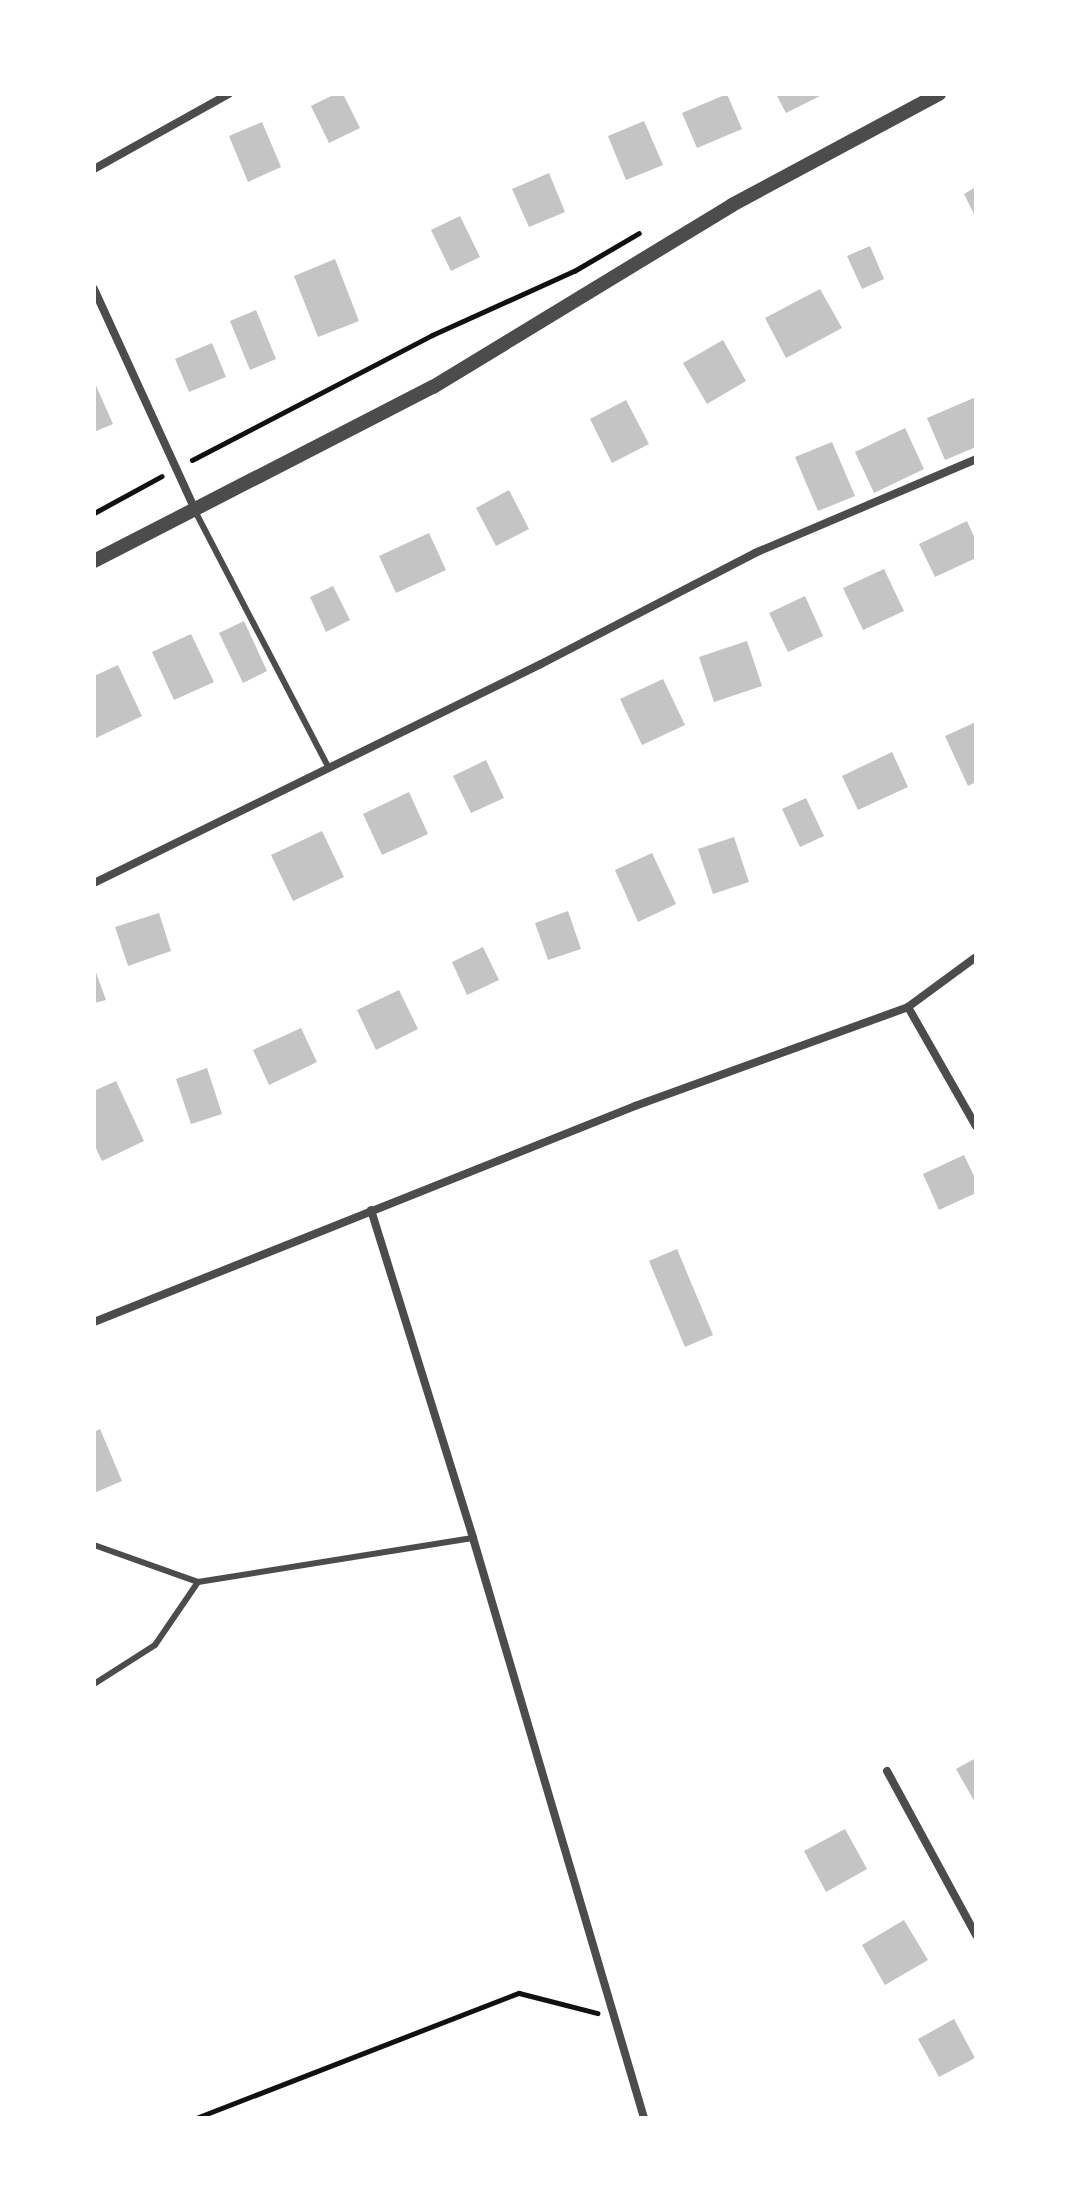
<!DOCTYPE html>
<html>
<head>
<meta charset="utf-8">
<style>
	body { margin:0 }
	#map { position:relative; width:1070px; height:2212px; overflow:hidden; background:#fff; font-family:Mulish,sans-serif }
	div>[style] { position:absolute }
	.building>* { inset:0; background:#c4c4c4 }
	.path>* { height:5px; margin:-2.5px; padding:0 2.5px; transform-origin:2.5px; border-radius:2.5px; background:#111 }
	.service>* { height:6px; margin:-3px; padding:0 3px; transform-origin:3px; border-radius:3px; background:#4c4c4c }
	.minor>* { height:8px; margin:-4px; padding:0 4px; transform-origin:4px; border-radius:4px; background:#4c4c4c }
	.tertiary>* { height:14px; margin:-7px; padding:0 7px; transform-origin:7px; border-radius:7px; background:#4c4c4c }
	span { translate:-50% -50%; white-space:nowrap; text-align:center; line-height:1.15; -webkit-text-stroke:7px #fff; paint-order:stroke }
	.frame { position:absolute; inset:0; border:96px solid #fff; pointer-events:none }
</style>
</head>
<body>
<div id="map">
	<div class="building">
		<div style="clip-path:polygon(335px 94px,343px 94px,360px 128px,329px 143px,311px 106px)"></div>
		<div style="clip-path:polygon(727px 94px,742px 129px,697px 148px,682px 113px)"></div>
		<div style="clip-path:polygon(776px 94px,824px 94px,786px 113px)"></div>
		<div style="clip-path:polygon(644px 121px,663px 165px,626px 180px,608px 136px)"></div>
		<div style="clip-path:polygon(262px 122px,281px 167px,248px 182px,229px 136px)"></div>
		<div style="clip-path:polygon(549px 173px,565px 212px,529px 227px,512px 189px)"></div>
		<div style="clip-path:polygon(976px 187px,976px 218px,964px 194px)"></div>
		<div style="clip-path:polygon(460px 216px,480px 257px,451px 271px,431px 230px)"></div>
		<div style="clip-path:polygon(870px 246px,884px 279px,862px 289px,847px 256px)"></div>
		<div style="clip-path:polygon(335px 259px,359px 321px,318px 337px,294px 276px)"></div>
		<div style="clip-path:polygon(820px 289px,842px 328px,786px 358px,765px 318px)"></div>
		<div style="clip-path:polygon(256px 310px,276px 359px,250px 370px,230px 321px)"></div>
		<div style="clip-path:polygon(723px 340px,746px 381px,707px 404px,683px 363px)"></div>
		<div style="clip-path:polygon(212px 343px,226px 377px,189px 392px,175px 359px)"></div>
		<div style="clip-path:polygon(94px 381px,113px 424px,94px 432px)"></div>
		<div style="clip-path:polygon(976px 397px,976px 447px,945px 460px,927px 418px)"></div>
		<div style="clip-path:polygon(626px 400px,649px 444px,612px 463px,590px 419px)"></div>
		<div style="clip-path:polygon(905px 428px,924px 469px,874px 493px,855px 452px)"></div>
		<div style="clip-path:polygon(832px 442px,855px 496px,818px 511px,795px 457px)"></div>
		<div style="clip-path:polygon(509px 490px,529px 529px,496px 546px,476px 508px)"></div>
		<div style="clip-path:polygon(967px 521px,976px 541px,976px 558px,935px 577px,919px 544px)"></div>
		<div style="clip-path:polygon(429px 533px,446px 570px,396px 593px,379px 556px)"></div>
		<div style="clip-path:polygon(884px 569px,904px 611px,863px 630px,843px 588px)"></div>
		<div style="clip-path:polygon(333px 586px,350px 620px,326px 632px,310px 597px)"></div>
		<div style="clip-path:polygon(805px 596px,823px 636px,788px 652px,769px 613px)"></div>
		<div style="clip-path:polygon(244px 621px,267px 671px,243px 683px,219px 633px)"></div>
		<div style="clip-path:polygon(191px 634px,214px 682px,174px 700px,152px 652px)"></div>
		<div style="clip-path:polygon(747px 641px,762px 686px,714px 702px,699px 657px)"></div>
		<div style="clip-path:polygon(118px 665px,142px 716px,94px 739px,94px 676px)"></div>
		<div style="clip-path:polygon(663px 679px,685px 725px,642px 745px,620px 699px)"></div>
		<div style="clip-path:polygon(976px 722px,976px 782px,968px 786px,945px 736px)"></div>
		<div style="clip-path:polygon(892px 752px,908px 787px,858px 810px,842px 776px)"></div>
		<div style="clip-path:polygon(486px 760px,504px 798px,471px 813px,453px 776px)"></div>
		<div style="clip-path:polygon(409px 792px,428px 834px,382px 855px,363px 814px)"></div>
		<div style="clip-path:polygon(806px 798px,824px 836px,800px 847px,782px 809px)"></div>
		<div style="clip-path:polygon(322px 831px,344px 877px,293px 901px,271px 855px)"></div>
		<div style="clip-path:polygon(734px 837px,749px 882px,713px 894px,698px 849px)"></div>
		<div style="clip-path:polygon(652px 853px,676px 904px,638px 922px,615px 870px)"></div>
		<div style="clip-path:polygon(568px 911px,581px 949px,548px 960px,535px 923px)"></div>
		<div style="clip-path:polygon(159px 913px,171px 951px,128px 966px,115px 927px)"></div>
		<div style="clip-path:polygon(483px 947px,499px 980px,467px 995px,452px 962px)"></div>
		<div style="clip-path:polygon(94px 967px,106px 1000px,94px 1003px)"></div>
		<div style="clip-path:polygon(399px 990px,418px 1029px,376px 1050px,357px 1010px)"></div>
		<div style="clip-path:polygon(301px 1028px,317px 1062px,269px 1085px,253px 1050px)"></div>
		<div style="clip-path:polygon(207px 1068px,222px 1114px,191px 1124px,176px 1079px)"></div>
		<div style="clip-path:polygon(116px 1081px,144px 1141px,102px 1161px,94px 1144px,94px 1091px)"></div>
		<div style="clip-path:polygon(964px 1155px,976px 1180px,976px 1193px,939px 1210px,923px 1174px)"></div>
		<div style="clip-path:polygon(677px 1249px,713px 1335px,685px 1347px,649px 1261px)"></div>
		<div style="clip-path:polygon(100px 1429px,122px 1481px,94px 1493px,94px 1432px)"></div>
		<div style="clip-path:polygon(976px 1758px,976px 1804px,956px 1769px)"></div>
		<div style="clip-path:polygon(845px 1829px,867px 1869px,826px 1892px,804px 1851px)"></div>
		<div style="clip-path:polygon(904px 1920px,928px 1960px,885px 1985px,862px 1945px)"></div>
		<div style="clip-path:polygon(954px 2019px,975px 2058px,939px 2077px,918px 2039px)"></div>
	</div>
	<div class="path">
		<div style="left:192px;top:460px;width:271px;rotate:-27.5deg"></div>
		<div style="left:432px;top:335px;width:156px;rotate:-24.3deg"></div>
		<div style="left:574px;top:271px;width:75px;rotate:-30.3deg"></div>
		<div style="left:94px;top:513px;width:77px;rotate:-28.6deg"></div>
		<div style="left:196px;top:2118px;width:346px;rotate:-21.2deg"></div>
		<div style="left:519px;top:1993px;width:81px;rotate:14.4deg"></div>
	</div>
	<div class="service">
		<div style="left:195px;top:511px;width:288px;rotate:62.5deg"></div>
		<div style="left:94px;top:1545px;width:110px;rotate:19.6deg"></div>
		<div style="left:198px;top:1582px;width:278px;rotate:-9.1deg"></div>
		<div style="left:94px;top:1684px;width:72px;rotate:-32.6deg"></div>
		<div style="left:155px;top:1645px;width:76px;rotate:-55.7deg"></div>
	</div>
	<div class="minor">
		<div style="left:94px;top:169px;width:154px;rotate:-29.1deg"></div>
		<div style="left:94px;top:289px;width:243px;rotate:65.4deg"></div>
		<div style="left:94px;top:883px;width:498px;rotate:-26.1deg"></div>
		<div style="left:541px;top:664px;width:241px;rotate:-27.4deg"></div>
		<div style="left:755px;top:553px;width:240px;rotate:-23deg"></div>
		<div style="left:908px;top:1007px;width:137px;rotate:60.3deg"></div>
		<div style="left:371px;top:1210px;width:343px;rotate:72.7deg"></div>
		<div style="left:473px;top:1538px;width:605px;rotate:73.57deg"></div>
		<div style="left:94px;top:1322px;width:583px;rotate:-21.76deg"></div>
		<div style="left:635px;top:1106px;width:290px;rotate:-19.9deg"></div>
		<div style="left:908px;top:1007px;width:84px;rotate:-36.3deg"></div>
		<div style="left:887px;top:1771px;width:187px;rotate:61.5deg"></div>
	</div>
	<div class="tertiary">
		<div style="left:94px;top:561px;width:381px;rotate:-27.2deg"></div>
		<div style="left:433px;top:387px;width:350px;rotate:-31.3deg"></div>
		<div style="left:732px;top:205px;width:235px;rotate:-28.2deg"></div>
	</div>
	<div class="frame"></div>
</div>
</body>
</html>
